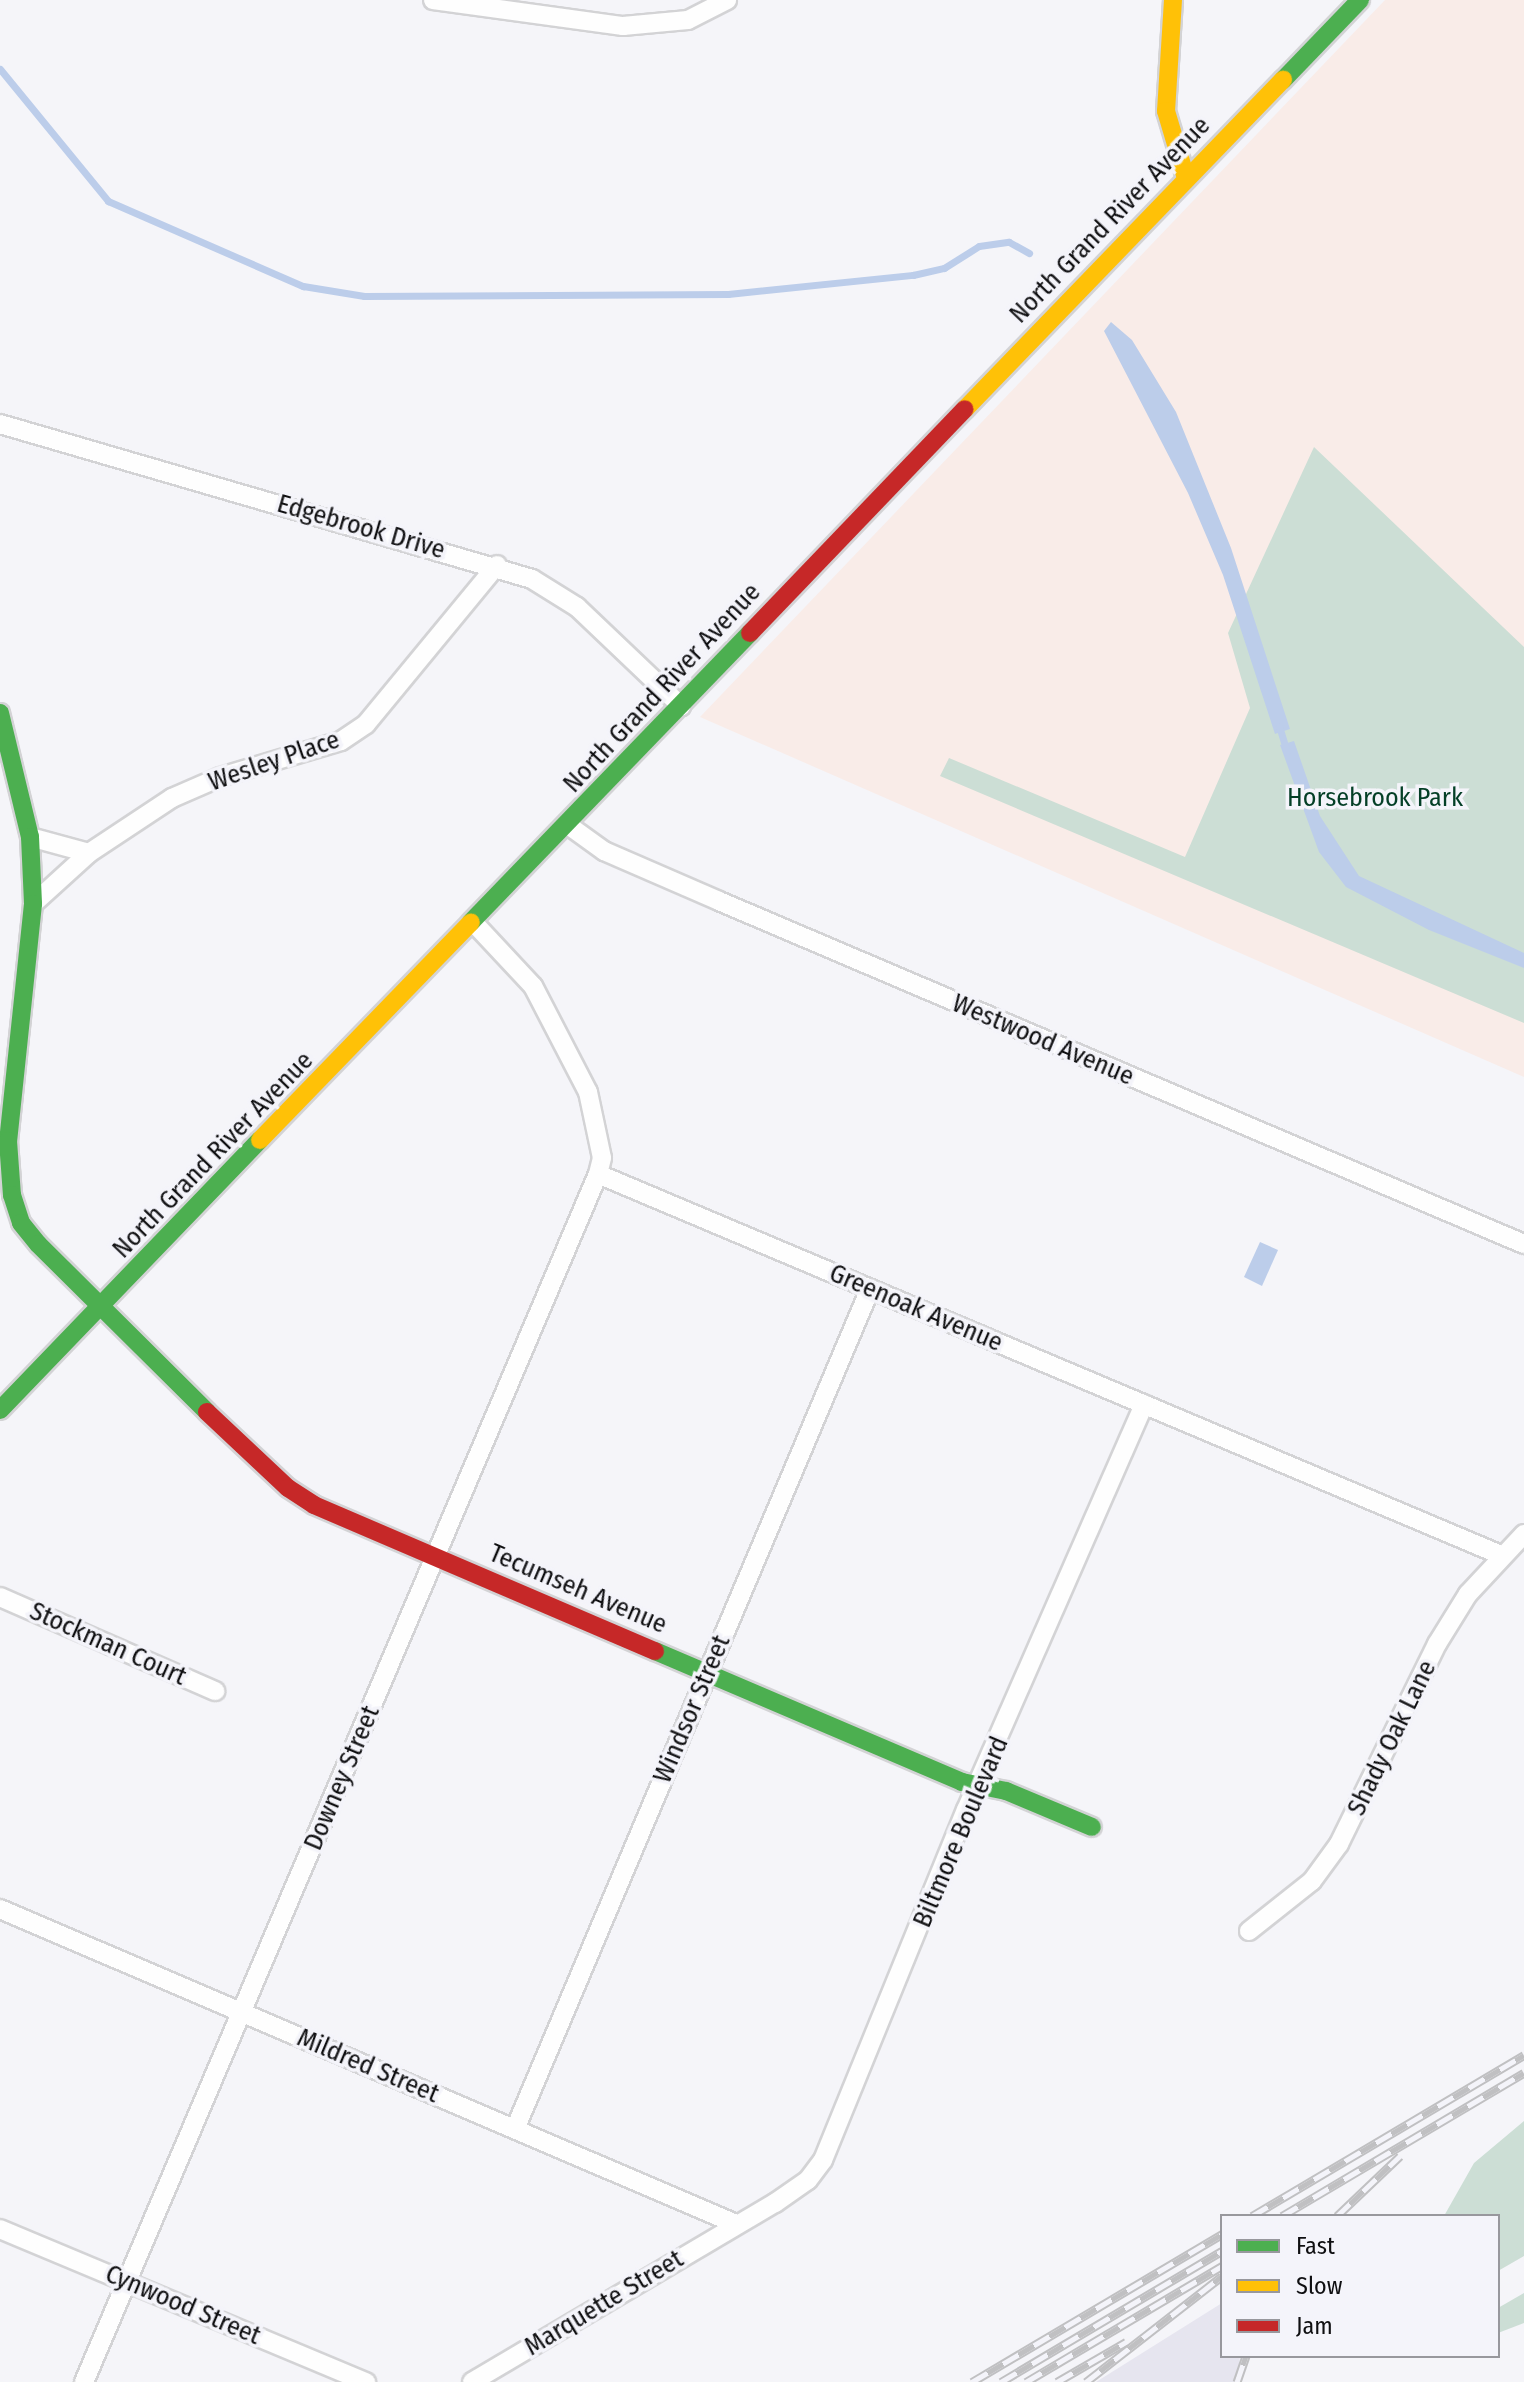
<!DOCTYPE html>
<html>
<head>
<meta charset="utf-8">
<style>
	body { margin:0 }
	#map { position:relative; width:1524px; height:2382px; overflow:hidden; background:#f5f5f9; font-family:"Fira Sans Condensed",sans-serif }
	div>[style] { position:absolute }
	.commercial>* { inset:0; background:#f9ece8 }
	.built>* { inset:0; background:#e6e5ef }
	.green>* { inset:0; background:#ccded5 }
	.water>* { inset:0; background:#bccdea }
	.stream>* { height:7px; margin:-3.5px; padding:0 3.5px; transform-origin:3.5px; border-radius:3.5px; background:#bccdea }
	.roads { filter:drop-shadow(2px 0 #d3d3d5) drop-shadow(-2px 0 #d3d3d5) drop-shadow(0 2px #d3d3d5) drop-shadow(0 -2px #d3d3d5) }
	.street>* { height:18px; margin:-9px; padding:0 9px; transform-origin:9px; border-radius:9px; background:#fefefe }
	.fast>* { height:18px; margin:-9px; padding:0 9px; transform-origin:9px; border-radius:9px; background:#4caf50 }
	.slow>* { height:18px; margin:-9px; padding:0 9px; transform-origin:9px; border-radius:9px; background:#ffc107 }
	.jam>* { height:18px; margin:-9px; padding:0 9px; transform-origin:9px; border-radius:9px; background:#c62828 }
	.rail>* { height:9px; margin-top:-4.5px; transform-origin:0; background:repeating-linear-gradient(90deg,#f4f4fa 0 18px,#c0c0c2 0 36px); box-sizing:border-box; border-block:2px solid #c0c0c2 }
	span { translate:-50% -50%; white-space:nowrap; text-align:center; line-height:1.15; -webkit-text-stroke:7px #f4f4fa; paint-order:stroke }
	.street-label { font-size:26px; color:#0f0f11 }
	.park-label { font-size:26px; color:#043f26 }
	.legend { position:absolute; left:1220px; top:2214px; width:280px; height:144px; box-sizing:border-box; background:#f4f4fa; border:2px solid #98989d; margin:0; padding:10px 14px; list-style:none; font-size:24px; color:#0f0f11 }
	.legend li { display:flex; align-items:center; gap:16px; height:40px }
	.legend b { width:40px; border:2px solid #98989d }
</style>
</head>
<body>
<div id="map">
	<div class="commercial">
		<div style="clip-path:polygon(1385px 0,1524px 0,1524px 1077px,700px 717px)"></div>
	</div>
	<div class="built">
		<div style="clip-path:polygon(1222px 2303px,1222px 2356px,1240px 2356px,1237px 2382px,1096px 2382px)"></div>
	</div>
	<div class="green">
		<div style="clip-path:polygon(1314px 447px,1524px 647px,1524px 1023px,940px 776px,949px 758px,1185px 857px,1250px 708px,1228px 633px)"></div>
		<div style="clip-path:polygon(1524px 2121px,1524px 2256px,1498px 2271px,1498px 2216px,1444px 2216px,1474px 2163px)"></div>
		<div style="clip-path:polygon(1524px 2293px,1524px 2323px,1498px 2333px,1498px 2308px)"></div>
	</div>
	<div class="water">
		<div style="clip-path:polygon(1111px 322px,1132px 340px,1176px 412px,1231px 548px,1290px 729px,1275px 734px,1223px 575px,1188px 493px,1104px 331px)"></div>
		<div style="clip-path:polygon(1294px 741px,1320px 816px,1359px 876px,1524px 953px,1524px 968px,1429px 930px,1346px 887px,1319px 852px,1280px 745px)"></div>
		<div style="clip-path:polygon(1260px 1242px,1278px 1250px,1262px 1286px,1244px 1277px)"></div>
	</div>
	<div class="stream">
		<div style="left:0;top:69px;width:171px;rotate:50.7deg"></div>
		<div style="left:108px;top:201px;width:213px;rotate:23.6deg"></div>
		<div style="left:303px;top:286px;width:62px;rotate:9.3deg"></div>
		<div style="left:364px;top:296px;width:364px;rotate:-0.3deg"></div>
		<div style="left:728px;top:294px;width:186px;rotate:-5.9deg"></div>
		<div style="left:913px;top:275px;width:32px;rotate:-13deg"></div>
		<div style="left:944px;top:268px;width:41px;rotate:-32.2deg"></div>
		<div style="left:979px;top:246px;width:30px;rotate:-8deg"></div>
		<div style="left:1009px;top:242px;width:23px;rotate:29deg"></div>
		<div style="left:1279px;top:726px;width:27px;rotate:73deg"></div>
	</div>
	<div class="roads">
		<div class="street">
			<div style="left:433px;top:0;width:192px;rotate:7.8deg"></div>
			<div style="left:623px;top:26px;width:65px;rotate:-5.3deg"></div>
			<div style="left:688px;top:20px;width:44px;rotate:-27.1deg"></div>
			<div style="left:0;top:424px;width:554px;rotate:16.24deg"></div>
			<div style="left:532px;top:579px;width:53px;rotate:31.9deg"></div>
			<div style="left:577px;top:607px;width:144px;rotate:43.6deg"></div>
			<div style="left:568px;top:825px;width:44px;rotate:35.8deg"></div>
			<div style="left:604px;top:851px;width:125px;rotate:23.5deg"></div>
			<div style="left:719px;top:901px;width:875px;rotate:23.08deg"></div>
			<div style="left:30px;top:837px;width:61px;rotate:15.2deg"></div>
			<div style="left:89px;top:853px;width:76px;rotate:137.7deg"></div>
			<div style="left:89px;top:853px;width:100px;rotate:-33.5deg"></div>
			<div style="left:172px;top:798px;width:52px;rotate:-23.6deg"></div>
			<div style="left:220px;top:777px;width:126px;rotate:-16.6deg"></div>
			<div style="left:341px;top:741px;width:30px;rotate:-34deg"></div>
			<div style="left:366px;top:724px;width:206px;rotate:-50.5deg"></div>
			<div style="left:474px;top:923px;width:86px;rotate:46.9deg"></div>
			<div style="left:533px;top:986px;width:119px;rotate:62.6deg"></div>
			<div style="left:588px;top:1092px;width:67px;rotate:78deg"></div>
			<div style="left:602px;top:1158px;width:16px;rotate:104deg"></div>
			<div style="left:598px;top:1174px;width:980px;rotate:22.88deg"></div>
			<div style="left:0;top:1597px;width:235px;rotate:23.6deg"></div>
			<div style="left:0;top:1909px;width:801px;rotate:23.17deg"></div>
			<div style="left:1249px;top:1931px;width:80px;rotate:-38.4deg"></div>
			<div style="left:1312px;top:1881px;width:46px;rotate:-53.9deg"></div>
			<div style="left:1339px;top:1844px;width:223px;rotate:-63.9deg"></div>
			<div style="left:1437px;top:1644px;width:59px;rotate:-58.2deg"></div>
			<div style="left:1468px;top:1594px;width:82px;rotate:-47deg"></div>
			<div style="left:515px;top:2129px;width:912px;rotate:-67.09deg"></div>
			<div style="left:0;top:2229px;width:397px;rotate:22.7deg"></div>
			<div style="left:84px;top:2382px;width:1313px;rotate:-66.95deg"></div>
			<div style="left:472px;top:2382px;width:352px;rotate:-30.6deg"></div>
			<div style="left:775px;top:2203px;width:40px;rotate:-34.9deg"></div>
			<div style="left:808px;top:2180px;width:25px;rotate:-53deg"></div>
			<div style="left:823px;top:2160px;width:378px;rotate:-67.8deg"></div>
			<div style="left:966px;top:1810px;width:443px;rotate:-66.3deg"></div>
		</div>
		<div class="fast">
			<div style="left:1283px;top:80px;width:111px;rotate:-46.1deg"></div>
			<div style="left:0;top:713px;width:128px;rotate:76.4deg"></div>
			<div style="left:30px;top:837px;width:67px;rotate:87.4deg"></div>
			<div style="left:33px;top:904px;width:238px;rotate:96deg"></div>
			<div style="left:8px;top:1141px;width:54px;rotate:85.8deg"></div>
			<div style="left:12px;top:1195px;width:29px;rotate:72deg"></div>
			<div style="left:21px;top:1223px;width:27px;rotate:51deg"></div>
			<div style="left:38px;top:1244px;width:238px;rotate:44.8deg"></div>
			<div style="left:471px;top:922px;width:402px;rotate:-46deg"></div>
			<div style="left:0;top:1410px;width:375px;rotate:-46.1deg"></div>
			<div style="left:655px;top:1651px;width:334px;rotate:23.1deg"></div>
			<div style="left:962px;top:1782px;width:45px;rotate:11.6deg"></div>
			<div style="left:1006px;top:1791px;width:93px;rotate:22.7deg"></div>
		</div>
		<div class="slow">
			<div style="left:1173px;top:0;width:111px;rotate:93.6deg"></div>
			<div style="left:1166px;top:111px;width:70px;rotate:73.4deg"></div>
			<div style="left:965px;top:409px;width:458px;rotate:-46deg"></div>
			<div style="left:260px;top:1140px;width:303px;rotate:-45.9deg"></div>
		</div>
		<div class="jam">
			<div style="left:750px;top:633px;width:310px;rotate:-46.2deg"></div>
			<div style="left:207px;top:1412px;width:111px;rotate:43.2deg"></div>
			<div style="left:288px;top:1488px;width:31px;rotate:33deg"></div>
			<div style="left:314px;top:1505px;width:371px;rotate:23.2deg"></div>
		</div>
	</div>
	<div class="rail">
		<div style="left:1252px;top:2216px;width:316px;rotate:-30.6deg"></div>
		<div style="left:1282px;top:2216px;width:281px;rotate:-30.6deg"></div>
		<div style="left:1337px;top:2216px;width:87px;rotate:-43.6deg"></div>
		<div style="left:972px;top:2382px;width:291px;rotate:-30.6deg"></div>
		<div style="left:1001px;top:2382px;width:257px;rotate:-30.7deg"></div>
		<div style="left:1026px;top:2382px;width:228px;rotate:-30.6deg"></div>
		<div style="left:1057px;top:2382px;width:80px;rotate:-30.1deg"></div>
		<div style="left:1086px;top:2382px;width:172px;rotate:-37.9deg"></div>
		<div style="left:1237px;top:2382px;width:28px;rotate:-71deg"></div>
	</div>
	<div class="street-label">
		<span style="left:1110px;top:220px;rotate:-46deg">North Grand River Avenue</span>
		<span style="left:361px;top:527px;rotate:16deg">Edgebrook Drive</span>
		<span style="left:662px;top:688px;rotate:-47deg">North Grand River Avenue</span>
		<span style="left:274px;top:761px;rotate:-19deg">Wesley Place</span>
		<span style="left:1043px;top:1040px;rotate:23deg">Westwood Avenue</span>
		<span style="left:213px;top:1155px;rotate:-46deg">North Grand River Avenue</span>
		<span style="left:916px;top:1308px;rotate:23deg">Greenoak Avenue</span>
		<span style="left:578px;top:1589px;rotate:23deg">Tecumseh Avenue</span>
		<span style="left:108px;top:1644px;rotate:24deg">Stockman Court</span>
		<span style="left:692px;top:1709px;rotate:-67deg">Windsor Street</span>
		<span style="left:1392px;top:1738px;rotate:-64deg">Shady Oak Lane</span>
		<span style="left:342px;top:1778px;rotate:-67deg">Downey Street</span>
		<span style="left:961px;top:1832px;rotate:-67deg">Biltmore Boulevard</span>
		<span style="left:368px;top:2066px;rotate:23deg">Mildred Street</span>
		<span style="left:604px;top:2303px;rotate:-31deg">Marquette Street</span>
		<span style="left:183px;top:2305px;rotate:23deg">Cynwood Street</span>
	</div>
	<div class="park-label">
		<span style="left:1375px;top:798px">Horsebrook Park</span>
	</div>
	<ul class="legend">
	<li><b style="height:10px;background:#4caf50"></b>Fast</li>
	<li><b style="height:10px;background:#ffc107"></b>Slow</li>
	<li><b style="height:10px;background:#c62828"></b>Jam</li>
	</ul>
</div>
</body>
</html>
